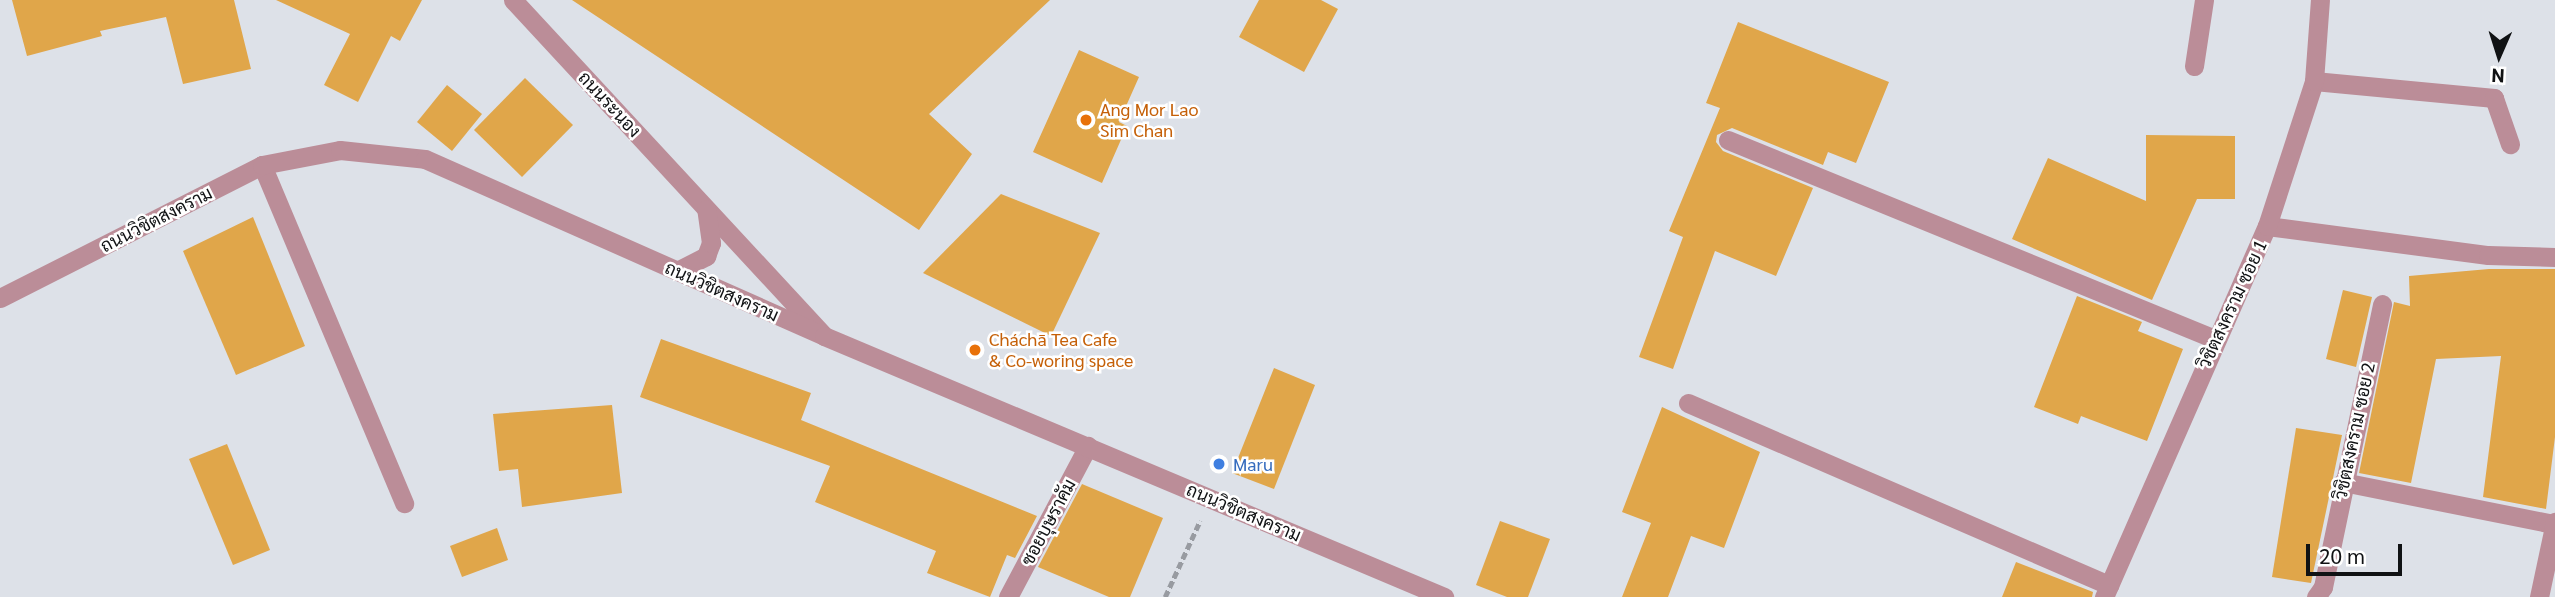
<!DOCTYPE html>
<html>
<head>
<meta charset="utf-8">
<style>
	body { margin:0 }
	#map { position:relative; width:2555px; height:597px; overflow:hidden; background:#dde1e8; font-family:Georgia,Sarabun,serif }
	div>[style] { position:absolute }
	.building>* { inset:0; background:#e0a64a }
	.path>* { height:4.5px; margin-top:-2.25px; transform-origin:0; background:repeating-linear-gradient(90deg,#989ba1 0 7px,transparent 0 10.5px) }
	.service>* { height:19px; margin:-9.5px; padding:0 9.5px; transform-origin:9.5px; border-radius:9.5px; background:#bb8d98 }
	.minor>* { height:19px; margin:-9.5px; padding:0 9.5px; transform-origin:9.5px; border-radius:9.5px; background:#bb8d98 }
	.tertiary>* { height:19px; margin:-9.5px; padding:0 9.5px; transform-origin:9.5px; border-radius:9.5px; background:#bb8d98 }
	.dots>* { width:19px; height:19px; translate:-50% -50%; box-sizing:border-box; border:4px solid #fff; border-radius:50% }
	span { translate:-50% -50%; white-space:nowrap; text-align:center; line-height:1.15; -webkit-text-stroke:5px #fff; paint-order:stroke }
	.street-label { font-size:18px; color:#101214 }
	.food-label { font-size:18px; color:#c56008 }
	.left { translate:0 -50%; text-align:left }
	.shop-label { font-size:18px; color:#366cbe }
	.north { position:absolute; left:2464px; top:21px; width:70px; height:70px; -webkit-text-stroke:5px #fff; paint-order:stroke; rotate:183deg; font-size:19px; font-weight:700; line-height:28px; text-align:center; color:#101214 }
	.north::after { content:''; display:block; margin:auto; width:24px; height:32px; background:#101214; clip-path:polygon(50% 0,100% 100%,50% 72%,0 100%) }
	.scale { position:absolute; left:2306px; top:544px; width:96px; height:32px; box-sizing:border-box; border:4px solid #101214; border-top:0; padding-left:9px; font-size:21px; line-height:24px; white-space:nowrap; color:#101214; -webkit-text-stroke:5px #fff; paint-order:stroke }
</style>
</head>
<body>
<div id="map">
	<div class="building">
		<div style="clip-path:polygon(12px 0,234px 0,251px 69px,183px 84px,166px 17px,100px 31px,102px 36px,27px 56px)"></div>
		<div style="clip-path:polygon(276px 0,422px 0,400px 41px,391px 36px,358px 102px,324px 85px,350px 34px)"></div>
		<div style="clip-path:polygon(572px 0,1050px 0,929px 114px,972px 154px,919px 230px)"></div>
		<div style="clip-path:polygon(1259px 0,1321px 0,1338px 9px,1304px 72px,1239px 37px)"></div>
		<div style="clip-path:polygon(1738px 22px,1889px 82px,1856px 163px,1828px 152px,1823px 165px,1732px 128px,1717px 135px,1716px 142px,1723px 151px,1813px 188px,1776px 276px,1715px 251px,1673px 369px,1639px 357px,1683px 237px,1669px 231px,1720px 108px,1706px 103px)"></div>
		<div style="clip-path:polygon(1079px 50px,1139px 77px,1119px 122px,1127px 126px,1102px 183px,1033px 152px)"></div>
		<div style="clip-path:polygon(525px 78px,573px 125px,522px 177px,474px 130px)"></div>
		<div style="clip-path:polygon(447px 85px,482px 114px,452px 151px,417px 122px)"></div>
		<div style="clip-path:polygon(2146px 135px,2235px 136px,2235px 199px,2197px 199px,2152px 300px,2012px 239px,2048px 158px,2146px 201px)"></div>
		<div style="clip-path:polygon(1001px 194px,1100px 233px,1051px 336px,923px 273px)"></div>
		<div style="clip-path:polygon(253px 217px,305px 346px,236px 375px,183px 251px)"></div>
		<div style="clip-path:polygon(2489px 269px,2555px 269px,2555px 437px,2546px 509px,2483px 497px,2501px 356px,2436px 359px,2411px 483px,2359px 473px,2394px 302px,2410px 306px,2409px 276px)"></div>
		<div style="clip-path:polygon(2343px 290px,2372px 297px,2356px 367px,2326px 359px)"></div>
		<div style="clip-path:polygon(2077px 296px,2142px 322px,2138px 331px,2183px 349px,2147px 441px,2081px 416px,2078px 424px,2034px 407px)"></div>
		<div style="clip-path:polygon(661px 339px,811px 393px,801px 420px,1037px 516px,1015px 558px,1007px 555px,990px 597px,927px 573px,936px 551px,815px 502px,830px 466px,640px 397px)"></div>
		<div style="clip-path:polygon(1274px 368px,1315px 385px,1274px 489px,1232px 473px)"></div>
		<div style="clip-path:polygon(612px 405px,622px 493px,522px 507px,518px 469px,499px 471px,493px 414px)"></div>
		<div style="clip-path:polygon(1662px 407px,1760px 452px,1724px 548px,1691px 536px,1668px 597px,1622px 597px,1651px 523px,1622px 512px)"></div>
		<div style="clip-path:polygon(2296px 428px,2342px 435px,2311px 583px,2272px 577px)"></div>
		<div style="clip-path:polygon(227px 444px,270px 550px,233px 565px,189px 459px)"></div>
		<div style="clip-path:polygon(1082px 484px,1163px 518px,1130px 597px,1109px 597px,1038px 567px)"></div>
		<div style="clip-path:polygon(1500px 521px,1550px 539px,1528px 597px,1507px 597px,1476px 585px)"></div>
		<div style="clip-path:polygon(497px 528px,508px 560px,462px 577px,450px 546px)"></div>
		<div style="clip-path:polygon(2016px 562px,2093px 592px,2092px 597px,2002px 597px)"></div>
	</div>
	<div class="path">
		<div style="left:1165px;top:597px;width:84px;rotate:-65.3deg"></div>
	</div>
	<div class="service">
		<div style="left:2314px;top:81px;width:181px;rotate:5.4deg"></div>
		<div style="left:2494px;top:98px;width:49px;rotate:70.8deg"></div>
		<div style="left:2267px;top:226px;width:223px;rotate:7.5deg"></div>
		<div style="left:2488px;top:255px;width:67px;rotate:1.7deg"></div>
	</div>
	<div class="minor">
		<div style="left:513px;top:0;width:458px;rotate:47.2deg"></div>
		<div style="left:2194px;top:66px;width:67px;rotate:-81.4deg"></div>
		<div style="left:1728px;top:140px;width:526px;rotate:22.23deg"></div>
		<div style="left:262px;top:165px;width:367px;rotate:67.2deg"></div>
		<div style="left:677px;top:271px;width:33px;rotate:-27deg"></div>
		<div style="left:706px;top:256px;width:14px;rotate:-69deg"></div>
		<div style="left:711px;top:243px;width:34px;rotate:-98deg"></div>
		<div style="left:1688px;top:403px;width:459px;rotate:23.4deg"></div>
		<div style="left:2343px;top:482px;width:215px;rotate:11.3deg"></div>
		<div style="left:1008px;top:597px;width:171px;rotate:-62.1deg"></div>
		<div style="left:2104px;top:597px;width:405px;rotate:-66.3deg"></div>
		<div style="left:2267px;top:226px;width:152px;rotate:-72deg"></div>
		<div style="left:2314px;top:81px;width:81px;rotate:-85.8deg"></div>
		<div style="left:2316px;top:597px;width:12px;rotate:-55deg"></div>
		<div style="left:2323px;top:587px;width:289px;rotate:-78.2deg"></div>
		<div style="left:2539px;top:597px;width:77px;rotate:-78deg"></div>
	</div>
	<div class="tertiary">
		<div style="left:0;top:298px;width:294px;rotate:-26.9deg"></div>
		<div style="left:262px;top:165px;width:79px;rotate:-10.9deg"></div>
		<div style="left:340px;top:150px;width:85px;rotate:6deg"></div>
		<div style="left:425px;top:159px;width:436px;rotate:23.9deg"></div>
		<div style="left:824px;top:336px;width:673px;rotate:22.83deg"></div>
	</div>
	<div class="dots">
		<div style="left:1086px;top:120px;background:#e8710a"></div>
		<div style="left:975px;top:350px;background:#e8710a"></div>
		<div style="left:1219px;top:464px;background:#3f7fe0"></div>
	</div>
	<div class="street-label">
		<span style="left:610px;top:104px;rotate:47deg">ถนนระนอง</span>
		<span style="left:156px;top:219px;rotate:-27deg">ถนนวิชิตสงคราม</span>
		<span style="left:722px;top:291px;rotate:24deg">ถนนวิชิตสงคราม</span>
		<span style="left:2232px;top:304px;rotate:-65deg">วิชิตสงคราม ซอย 1</span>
		<span style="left:2354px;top:431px;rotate:-78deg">วิชิตสงคราม ซอย 2</span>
		<span style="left:1244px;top:512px;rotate:23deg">ถนนวิชิตสงคราม</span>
		<span style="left:1048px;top:522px;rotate:-62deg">ซอยบุษราคัม</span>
	</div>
	<div class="food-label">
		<span class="left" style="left:1100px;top:120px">Ang Mor Lao<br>Sim Chan</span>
		<span class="left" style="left:989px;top:350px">Cháchā Tea Cafe<br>&amp; Co-woring space</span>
	</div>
	<div class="shop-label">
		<span class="left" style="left:1233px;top:464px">Maru</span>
	</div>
	<div class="north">N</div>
	<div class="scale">20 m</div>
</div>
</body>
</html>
